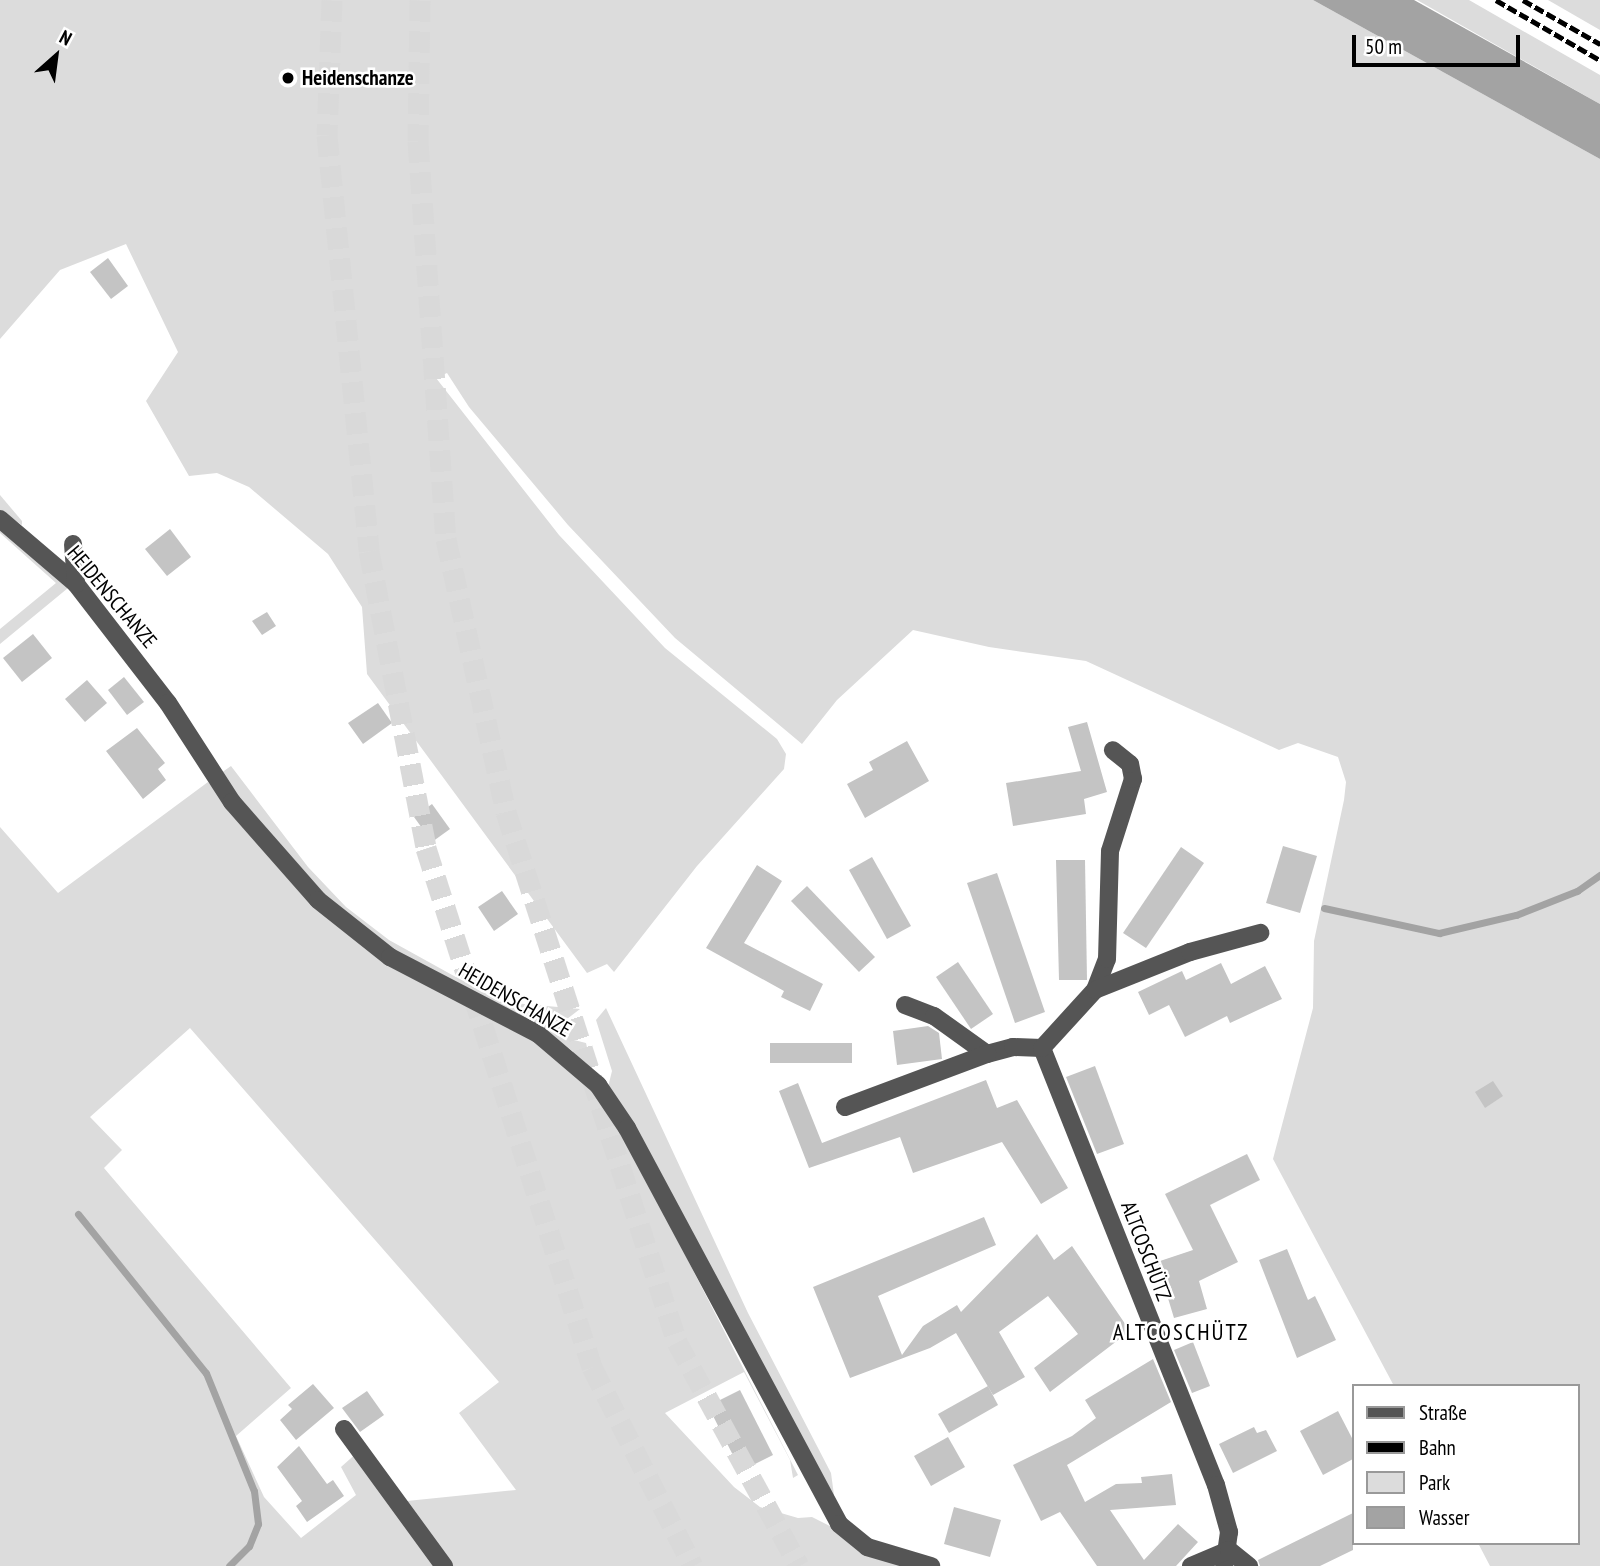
<!DOCTYPE html>
<html>
<head>
<meta charset="utf-8">
<style>
	body { margin:0 }
	#map { position:relative; width:1600px; height:1566px; overflow:hidden; background:#fff; font-family:"PT Sans Narrow",sans-serif }
	div>[style] { position:absolute }
	.green>* { inset:0; background:#dcdcdc }
	.water>* { inset:0; background:#a3a3a3 }
	.stream>* { height:7px; margin:-3.5px; padding:0 3.5px; transform-origin:3.5px; border-radius:3.5px; background:#a3a3a3 }
	.building>* { inset:0; background:#c4c4c4 }
	.highway-tunnel>* { height:21px; margin-top:-10.5px; transform-origin:0; background:repeating-linear-gradient(90deg,#d9d9d9 0 21px,transparent 0 31px) }
	.minor>* { height:18px; margin:-9px; padding:0 9px; transform-origin:9px; border-radius:9px; background:#555 }
	.rail>* { height:5px; margin-top:-2.5px; transform-origin:0; background:repeating-linear-gradient(90deg,#000 0 10px,transparent 0 13.5px) }
	.dots>* { width:19px; height:19px; translate:-50% -50%; box-sizing:border-box; border:4px solid #fff; border-radius:50% }
	span { translate:-50% -50%; white-space:nowrap; text-align:center; line-height:1.15; -webkit-text-stroke:5px #fff; paint-order:stroke }
	.poi-label { font-size:21px; color:#000; font-weight:700 }
	.left { translate:0 -50%; text-align:left }
	.street-label { font-size:21px; color:#000 }
	.neighbourhood-label { font-size:23px; color:#000; letter-spacing:2px }
	.legend { position:absolute; left:1352px; top:1384px; width:228px; height:161px; box-sizing:border-box; background:#fff; border:2px solid #999; margin:0; padding:9px 12px; list-style:none; font-size:21px; color:#000 }
	.legend li { display:flex; align-items:center; gap:14px; height:35px }
	.legend b { width:35px; border:2px solid #999 }
	.north { position:absolute; left:21px; top:21px; width:70px; height:70px; -webkit-text-stroke:5px #fff; paint-order:stroke; rotate:28deg; font-size:19px; font-weight:700; line-height:28px; text-align:center; color:#000 }
	.north::after { content:''; display:block; margin:auto; width:24px; height:32px; background:#000; clip-path:polygon(50% 0,100% 100%,50% 72%,0 100%) }
	.scale { position:absolute; left:1352px; top:35px; width:168px; height:32px; box-sizing:border-box; border:4px solid #000; border-top:0; padding-left:9px; font-size:21px; line-height:24px; white-space:nowrap; color:#000; -webkit-text-stroke:5px #fff; paint-order:stroke }
</style>
</head>
<body>
<div id="map">
	<div class="green">
		<div style="clip-path:polygon(0 0,1313px 0,1600px 159px,1600px 1566px,1490px 1566px,1478px 1543px,1577px 1543px,1577px 1386px,1394px 1386px,1273px 1159px,1313px 1008px,1314px 941px,1344px 800px,1346px 782px,1338px 757px,1298px 743px,1279px 750px,1086px 661px,989px 647px,913px 630px,837px 700px,802px 744px,675px 638px,568px 525px,469px 407px,447px 373px,436px 378px,559px 535px,665px 648px,777px 739px,786px 754px,784px 769px,697px 866px,614px 972px,607px 964px,587px 973px,367px 674px,362px 607px,328px 554px,249px 487px,217px 473px,189px 476px,146px 401px,178px 352px,126px 244px,60px 270px,0 339px)"></div>
		<div style="clip-path:polygon(1417px 0,1469px 0,1600px 75px,1600px 104px)"></div>
		<div style="clip-path:polygon(1548px 0,1600px 0,1600px 30px)"></div>
		<div style="clip-path:polygon(0 495px,22px 521px,22px 525px,0 510px)"></div>
		<div style="clip-path:polygon(0 527px,68px 588px,0 644px,0 629px,56px 583px,0 533px)"></div>
		<div style="clip-path:polygon(231px 766px,308px 867px,346px 907px,389px 940px,501px 1002px,580px 1009px,567px 1019px,574px 1040px,586px 1043px,591px 1065px,545px 1030px,405px 958px,340px 910px,276px 846px,221px 773px)"></div>
		<div style="clip-path:polygon(evenodd,208px 782px,297px 889px,518px 1029px,586px 1082px,618px 1124px,798px 1475px,793px 1478px,790px 1460px,744px 1372px,665px 1413px,734px 1487px,760px 1507px,798px 1518px,812px 1517px,909px 1566px,0 1566px,0 827px,58px 893px,208px 782px,190px 1028px,499px 1382px,459px 1413px,516px 1490px,397px 1502px,359px 1451px,341px 1467px,356px 1495px,301px 1538px,264px 1497px,236px 1436px,291px 1388px,104px 1168px,122px 1150px,90px 1117px,190px 1028px)"></div>
		<div style="clip-path:polygon(606px 1008px,748px 1313px,831px 1473px,836px 1510px,608px 1087px,612px 1071px,596px 1020px)"></div>
	</div>
	<div class="water">
		<div style="clip-path:polygon(1313px 0,1414px 0,1600px 104px,1600px 159px)"></div>
	</div>
	<div class="stream">
		<div style="left:1324px;top:908px;width:118px;rotate:12.3deg"></div>
		<div style="left:1439px;top:933px;width:79px;rotate:-13.2deg"></div>
		<div style="left:1516px;top:915px;width:66px;rotate:-21.5deg"></div>
		<div style="left:1577px;top:891px;width:28px;rotate:-35deg"></div>
		<div style="left:78px;top:1214px;width:204px;rotate:51.2deg"></div>
		<div style="left:206px;top:1373px;width:127px;rotate:67.9deg"></div>
		<div style="left:254px;top:1491px;width:33px;rotate:83deg"></div>
		<div style="left:258px;top:1524px;width:24px;rotate:112deg"></div>
		<div style="left:249px;top:1546px;width:28px;rotate:135deg"></div>
	</div>
	<div class="building">
		<div style="clip-path:polygon(108px 258px,128px 286px,111px 299px,90px 272px)"></div>
		<div style="clip-path:polygon(170px 529px,191px 557px,167px 576px,145px 549px)"></div>
		<div style="clip-path:polygon(267px 612px,276px 626px,262px 635px,252px 621px)"></div>
		<div style="clip-path:polygon(33px 634px,52px 658px,22px 682px,3px 658px)"></div>
		<div style="clip-path:polygon(124px 677px,144px 702px,127px 715px,108px 690px)"></div>
		<div style="clip-path:polygon(87px 680px,107px 703px,85px 722px,65px 699px)"></div>
		<div style="clip-path:polygon(378px 703px,392px 723px,363px 744px,348px 723px)"></div>
		<div style="clip-path:polygon(1087px 722px,1107px 792px,1084px 799px,1086px 814px,1013px 826px,1006px 783px,1081px 771px,1068px 727px)"></div>
		<div style="clip-path:polygon(137px 728px,165px 763px,158px 769px,166px 780px,143px 799px,106px 751px)"></div>
		<div style="clip-path:polygon(907px 741px,929px 781px,865px 818px,847px 784px,873px 770px,869px 762px)"></div>
		<div style="clip-path:polygon(432px 804px,450px 829px,432px 842px,414px 817px)"></div>
		<div style="clip-path:polygon(1283px 846px,1317px 856px,1300px 913px,1266px 903px)"></div>
		<div style="clip-path:polygon(1181px 847px,1204px 863px,1146px 948px,1123px 933px)"></div>
		<div style="clip-path:polygon(872px 857px,911px 926px,887px 939px,849px 870px)"></div>
		<div style="clip-path:polygon(1056px 860px,1085px 860px,1087px 980px,1059px 980px)"></div>
		<div style="clip-path:polygon(757px 865px,782px 881px,744px 943px,823px 984px,810px 1011px,781px 997px,784px 991px,706px 948px)"></div>
		<div style="clip-path:polygon(997px 873px,1045px 1012px,1015px 1023px,967px 883px)"></div>
		<div style="clip-path:polygon(807px 886px,875px 957px,859px 972px,791px 901px)"></div>
		<div style="clip-path:polygon(502px 891px,518px 914px,494px 931px,478px 907px)"></div>
		<div style="clip-path:polygon(958px 962px,993px 1014px,971px 1029px,936px 977px)"></div>
		<div style="clip-path:polygon(1221px 963px,1231px 984px,1265px 966px,1282px 999px,1230px 1023px,1227px 1016px,1185px 1037px,1169px 1005px,1149px 1015px,1138px 992px,1182px 971px,1186px 980px)"></div>
		<div style="clip-path:polygon(928px 1026px,939px 1033px,942px 1059px,897px 1065px,893px 1031px)"></div>
		<div style="clip-path:polygon(770px 1043px,852px 1043px,852px 1063px,770px 1063px)"></div>
		<div style="clip-path:polygon(1095px 1066px,1124px 1144px,1097px 1154px,1066px 1077px)"></div>
		<div style="clip-path:polygon(986px 1080px,997px 1108px,1017px 1100px,1068px 1188px,1041px 1204px,1002px 1142px,913px 1173px,900px 1137px,809px 1168px,779px 1091px,798px 1083px,822px 1143px)"></div>
		<div style="clip-path:polygon(1493px 1081px,1503px 1096px,1485px 1108px,1475px 1092px)"></div>
		<div style="clip-path:polygon(1247px 1154px,1260px 1180px,1210px 1205px,1238px 1262px,1199px 1281px,1207px 1309px,1174px 1318px,1157px 1262px,1193px 1250px,1165px 1194px)"></div>
		<div style="clip-path:polygon(984px 1217px,996px 1245px,878px 1296px,902px 1355px,923px 1326px,957px 1305px,961px 1312px,1037px 1234px,1054px 1260px,1072px 1246px,1130px 1331px,1050px 1392px,1034px 1368px,1078px 1334px,1048px 1296px,999px 1332px,1025px 1377px,993px 1395px,956px 1333px,930px 1348px,850px 1378px,813px 1287px)"></div>
		<div style="clip-path:polygon(1287px 1249px,1308px 1300px,1315px 1296px,1336px 1340px,1297px 1358px,1259px 1260px)"></div>
		<div style="clip-path:polygon(1193px 1342px,1210px 1386px,1192px 1393px,1174px 1350px)"></div>
		<div style="clip-path:polygon(1153px 1359px,1171px 1402px,1067px 1465px,1085px 1502px,1116px 1484px,1142px 1483px,1141px 1477px,1172px 1474px,1176px 1505px,1110px 1510px,1144px 1560px,1178px 1524px,1198px 1542px,1176px 1566px,1097px 1566px,1060px 1512px,1041px 1521px,1013px 1465px,1072px 1436px,1096px 1418px,1085px 1400px)"></div>
		<div style="clip-path:polygon(313px 1384px,334px 1408px,296px 1440px,280px 1420px,292px 1409px,288px 1405px)"></div>
		<div style="clip-path:polygon(988px 1386px,998px 1405px,949px 1433px,938px 1414px)"></div>
		<div style="clip-path:polygon(740px 1390px,773px 1455px,741px 1471px,708px 1406px)"></div>
		<div style="clip-path:polygon(367px 1391px,384px 1415px,360px 1432px,342px 1408px)"></div>
		<div style="clip-path:polygon(1338px 1411px,1353px 1440px,1353px 1459px,1323px 1475px,1300px 1431px)"></div>
		<div style="clip-path:polygon(1254px 1427px,1257px 1433px,1266px 1430px,1277px 1451px,1233px 1473px,1219px 1444px)"></div>
		<div style="clip-path:polygon(948px 1437px,965px 1467px,931px 1486px,914px 1456px)"></div>
		<div style="clip-path:polygon(299px 1446px,327px 1484px,333px 1480px,344px 1496px,307px 1522px,296px 1506px,302px 1501px,277px 1467px)"></div>
		<div style="clip-path:polygon(954px 1507px,1001px 1520px,990px 1557px,944px 1544px)"></div>
		<div style="clip-path:polygon(1353px 1513px,1353px 1550px,1320px 1566px,1260px 1566px,1258px 1560px)"></div>
	</div>
	<div class="highway-tunnel">
		<div style="left:332px;top:0;width:135px;rotate:92.1deg"></div>
		<div style="left:327px;top:135px;width:418px;rotate:84.2deg"></div>
		<div style="left:369px;top:551px;width:302px;rotate:79.1deg"></div>
		<div style="left:426px;top:848px;width:545px;rotate:72.26deg"></div>
		<div style="left:592px;top:1367px;width:223px;rotate:63.1deg"></div>
		<div style="left:420px;top:0;width:141px;rotate:90.8deg"></div>
		<div style="left:418px;top:141px;width:399px;rotate:86deg"></div>
		<div style="left:446px;top:539px;width:280px;rotate:77.6deg"></div>
		<div style="left:506px;top:812px;width:557px;rotate:72.12deg"></div>
		<div style="left:677px;top:1342px;width:255px;rotate:61.4deg"></div>
	</div>
	<div class="minor">
		<div style="left:0;top:519px;width:100px;rotate:40.5deg"></div>
		<div style="left:76px;top:584px;width:150px;rotate:52.3deg"></div>
		<div style="left:168px;top:703px;width:118px;rotate:57.1deg"></div>
		<div style="left:232px;top:802px;width:130px;rotate:48.7deg"></div>
		<div style="left:318px;top:900px;width:92px;rotate:38.4deg"></div>
		<div style="left:390px;top:957px;width:167px;rotate:27.5deg"></div>
		<div style="left:538px;top:1034px;width:79px;rotate:40.4deg"></div>
		<div style="left:598px;top:1085px;width:52px;rotate:56deg"></div>
		<div style="left:627px;top:1128px;width:449px;rotate:61.8deg"></div>
		<div style="left:839px;top:1524px;width:36px;rotate:39deg"></div>
		<div style="left:867px;top:1547px;width:67px;rotate:16.5deg"></div>
		<div style="left:73px;top:544px;width:40px;rotate:85.7deg"></div>
		<div style="left:1095px;top:990px;width:33px;rotate:-69deg"></div>
		<div style="left:1107px;top:959px;width:108px;rotate:-88.4deg"></div>
		<div style="left:1110px;top:851px;width:76px;rotate:-72.3deg"></div>
		<div style="left:1133px;top:779px;width:15px;rotate:-101deg"></div>
		<div style="left:1130px;top:764px;width:22px;rotate:-141deg"></div>
		<div style="left:905px;top:1005px;width:31px;rotate:21deg"></div>
		<div style="left:934px;top:1016px;width:65px;rotate:35.6deg"></div>
		<div style="left:987px;top:1054px;width:27px;rotate:-15deg"></div>
		<div style="left:1013px;top:1047px;width:29px;rotate:2deg"></div>
		<div style="left:1042px;top:1048px;width:470px;rotate:68.3deg"></div>
		<div style="left:1216px;top:1485px;width:49px;rotate:74.5deg"></div>
		<div style="left:1229px;top:1532px;width:34px;rotate:98deg"></div>
		<div style="left:1042px;top:1048px;width:79px;rotate:-47.6deg"></div>
		<div style="left:1095px;top:990px;width:102px;rotate:-21.8deg"></div>
		<div style="left:1190px;top:952px;width:73px;rotate:-15.2deg"></div>
		<div style="left:845px;top:1107px;width:152px;rotate:-20.5deg"></div>
		<div style="left:344px;top:1429px;width:170px;rotate:53.9deg"></div>
		<div style="left:1191px;top:1566px;width:41px;rotate:-22.8deg"></div>
		<div style="left:1229px;top:1550px;width:26px;rotate:39deg"></div>
	</div>
	<div class="rail">
		<div style="left:1496px;top:0;width:120px;rotate:30deg"></div>
		<div style="left:1523px;top:0;width:89px;rotate:29.7deg"></div>
	</div>
	<div class="dots">
		<div style="left:288px;top:78px;background:#000"></div>
	</div>
	<div class="poi-label">
		<span class="left" style="left:302px;top:78px">Heidenschanze</span>
	</div>
	<div class="street-label">
		<span style="left:112px;top:597px;rotate:50deg">HEIDENSCHANZE</span>
		<span style="left:515px;top:1000px;rotate:30deg">HEIDENSCHANZE</span>
		<span style="left:1146px;top:1251px;rotate:69deg">ALTCOSCHÜTZ</span>
	</div>
	<div class="neighbourhood-label">
		<span style="left:1181px;top:1332px">ALTCOSCHÜTZ</span>
	</div>
	<ul class="legend">
	<li><b style="height:9px;background:#555"></b>Straße</li>
	<li><b style="height:9px;background:#000"></b>Bahn</li>
	<li><b style="height:19px;background:#dcdcdc"></b>Park</li>
	<li><b style="height:19px;background:#a3a3a3"></b>Wasser</li>
	</ul>
	<div class="north">N</div>
	<div class="scale">50 m</div>
</div>
</body>
</html>
